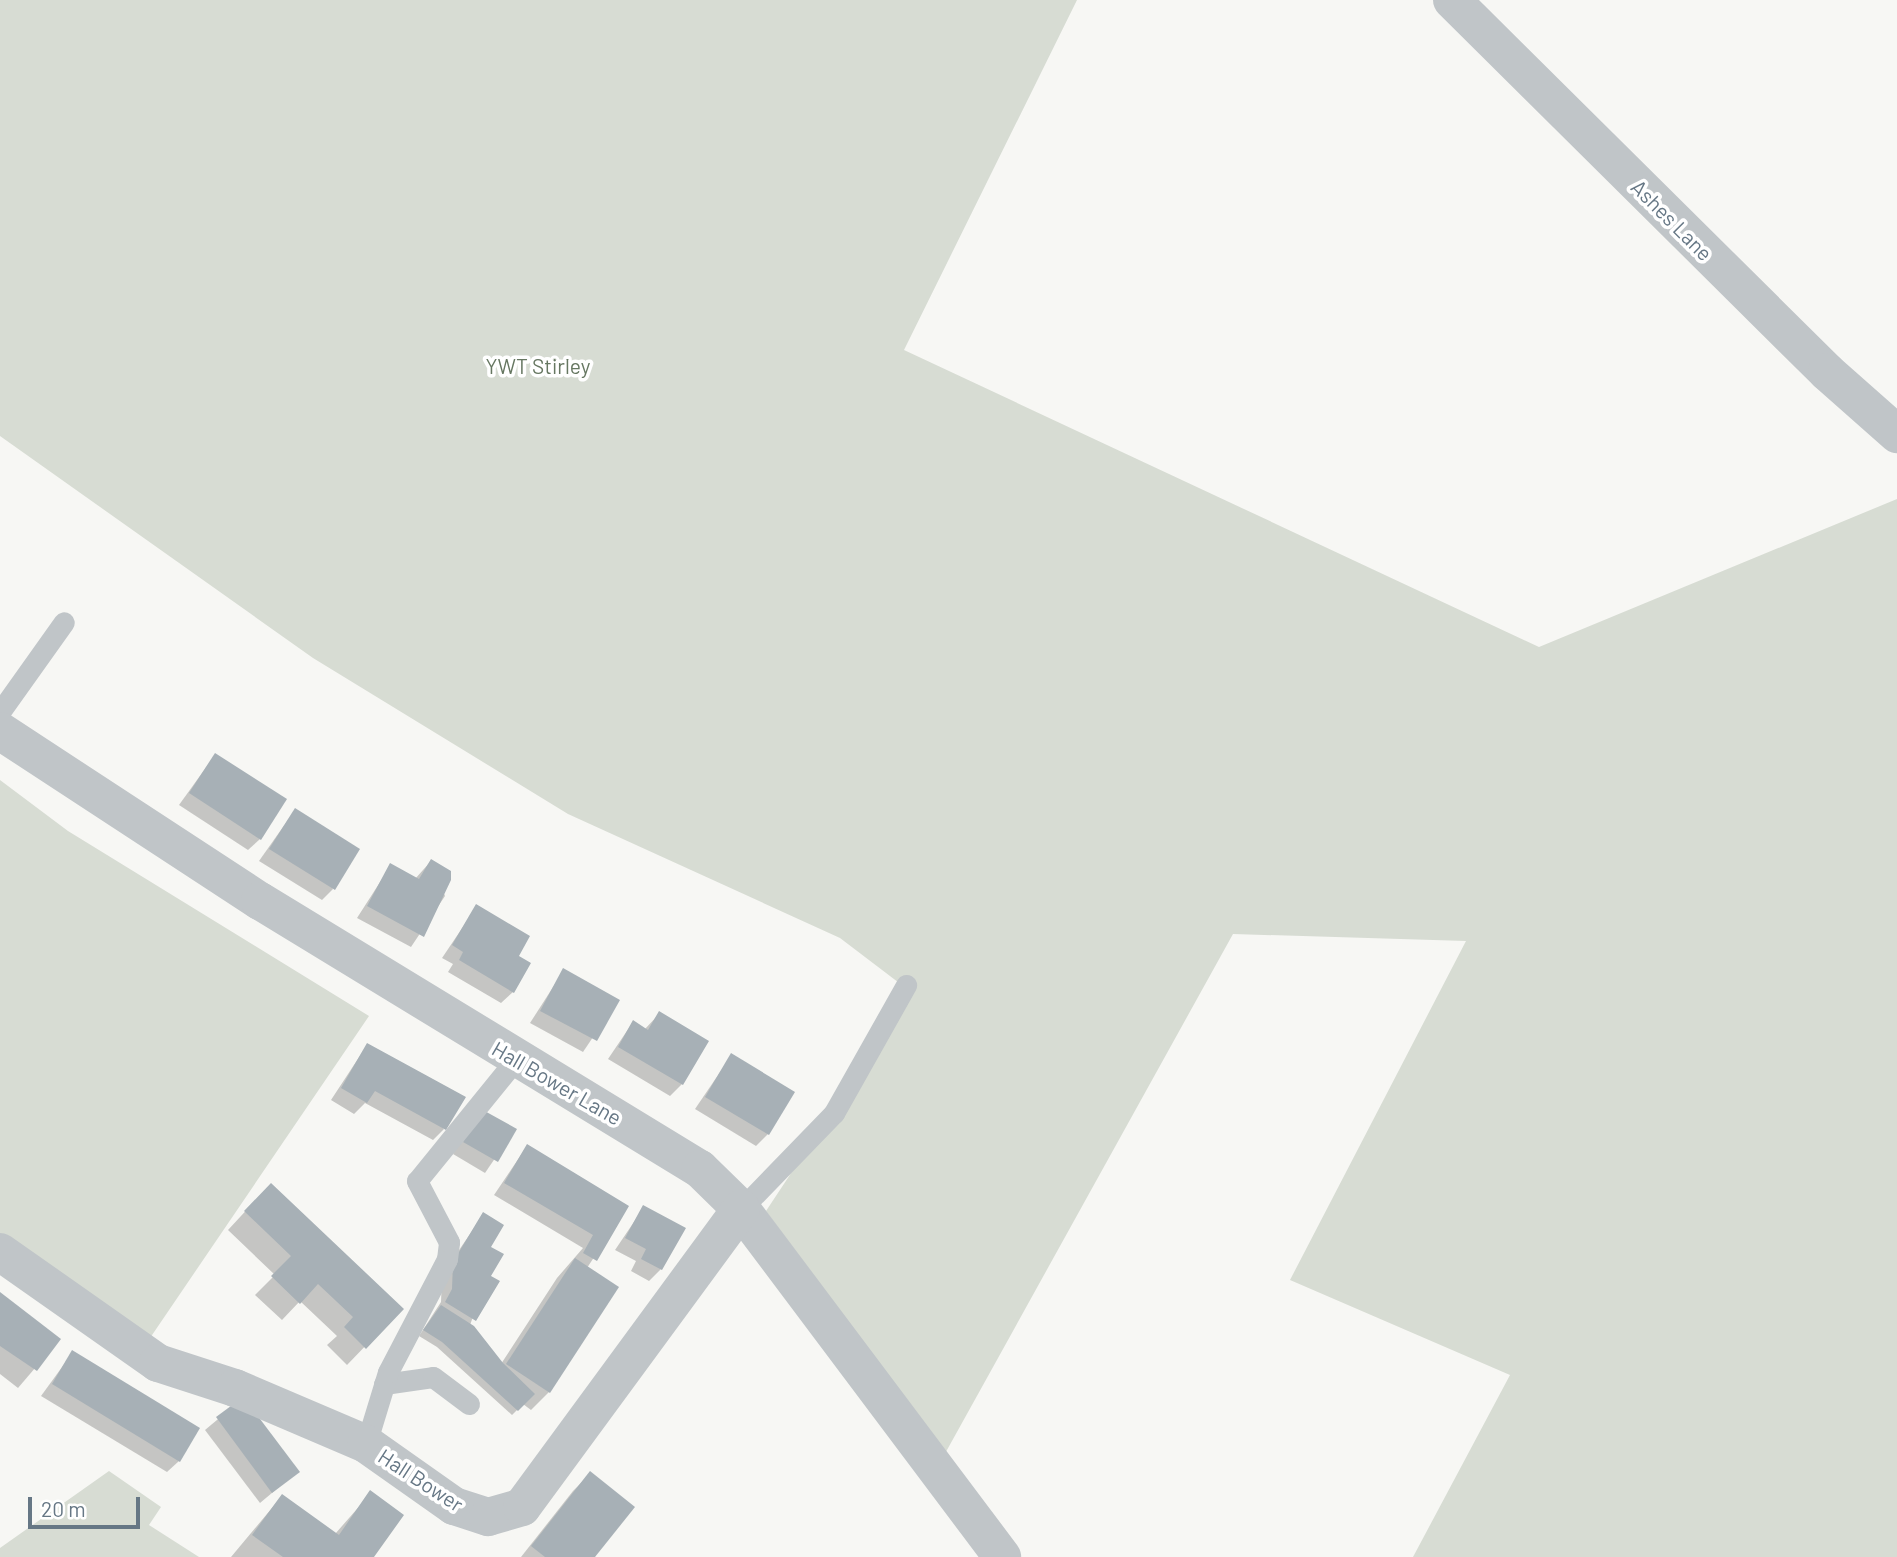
<!DOCTYPE html>
<html>
<head>
<meta charset="utf-8">
<style>
	body { margin:0 }
	#map { position:relative; width:1897px; height:1557px; overflow:hidden; background:#f7f7f4; font-family:Barlow,sans-serif }
	div>[style] { position:absolute }
	.green>* { inset:0; background:#d7dcd3 }
	.shadow>* { inset:0; background:#0003 }
	.building>* { inset:0; background:#a7b0b6 }
	.service>* { height:21px; margin:-10.5px; padding:0 10.5px; transform-origin:10.5px; border-radius:10.5px; background:#c0c5c8 }
	.minor>* { height:38px; margin:-19px; padding:0 19px; transform-origin:19px; border-radius:19px; background:#c0c5c8 }
	span { translate:-50% -50%; white-space:nowrap; text-align:center; line-height:1.15; -webkit-text-stroke:7px #fff; paint-order:stroke }
	.street-label { font-size:21px; color:#667785 }
	.park-label { font-size:21px; color:#667761 }
	.scale { position:absolute; left:28px; top:1497px; width:112px; height:32px; box-sizing:border-box; border:4px solid #667785; border-top:0; padding-left:9px; font-size:21px; line-height:24px; white-space:nowrap; color:#667785; -webkit-text-stroke:5px #fff; paint-order:stroke }
</style>
</head>
<body>
<div id="map">
	<div class="green">
		<div style="clip-path:polygon(0 0,1077px 0,904px 350px,1539px 647px,1897px 499px,1897px 1557px,1413px 1557px,1510px 1375px,1290px 1280px,1466px 941px,1233px 934px,942px 1459px,766px 1211px,911px 992px,840px 938px,568px 814px,313px 658px,0 436px)"></div>
		<div style="clip-path:polygon(0 780px,68px 831px,369px 1016px,148px 1341px,0 1236px)"></div>
		<div style="clip-path:polygon(109px 1471px,161px 1507px,149px 1525px,199px 1557px,0 1557px,0 1548px)"></div>
	</div>
	<div class="shadow">
		<div style="clip-path:polygon(215px 755px,260px 839px,248px 850px,179px 805px)"></div>
		<div style="clip-path:polygon(295px 810px,333px 889px,322px 900px,259px 861px)"></div>
		<div style="clip-path:polygon(431px 861px,445px 896px,411px 947px,357px 918px,391px 865px,415px 879px)"></div>
		<div style="clip-path:polygon(477px 906px,517px 957px,513px 992px,501px 1003px,448px 972px,453px 964px,442px 958px)"></div>
		<div style="clip-path:polygon(564px 970px,618px 1000px,583px 1052px,530px 1023px)"></div>
		<div style="clip-path:polygon(659px 1014px,682px 1084px,670px 1096px,608px 1059px,633px 1022px,644px 1030px)"></div>
		<div style="clip-path:polygon(367px 1045px,444px 1129px,433px 1140px,365px 1103px,354px 1114px,331px 1100px)"></div>
		<div style="clip-path:polygon(731px 1056px,768px 1134px,756px 1146px,695px 1109px)"></div>
		<div style="clip-path:polygon(470px 1123px,515px 1129px,485px 1173px,453px 1154px)"></div>
		<div style="clip-path:polygon(527px 1146px,627px 1207px,587px 1268px,617px 1288px,549px 1392px,531px 1410px,523px 1404px,512px 1415px,437px 1347px,419px 1336px,441px 1302px,442px 1275px,483px 1215px,488px 1276px,470px 1325px,501px 1364px,557px 1278px,583px 1248px,494px 1195px)"></div>
		<div style="clip-path:polygon(253px 1203px,401px 1309px,347px 1365px,327px 1345px,337px 1336px,300px 1301px,282px 1320px,255px 1295px,275px 1275px,228px 1230px)"></div>
		<div style="clip-path:polygon(644px 1207px,661px 1269px,649px 1281px,631px 1271px,636px 1261px,615px 1250px)"></div>
		<div style="clip-path:polygon(0 1294px,59px 1340px,18px 1388px,0 1374px)"></div>
		<div style="clip-path:polygon(73px 1352px,179px 1461px,167px 1472px,41px 1396px)"></div>
		<div style="clip-path:polygon(236px 1404px,297px 1472px,260px 1503px,205px 1430px)"></div>
		<div style="clip-path:polygon(590px 1474px,593px 1557px,521px 1557px,573px 1491px)"></div>
		<div style="clip-path:polygon(371px 1493px,372px 1557px,231px 1557px,282px 1496px,335px 1534px)"></div>
	</div>
	<div class="building">
		<div style="clip-path:polygon(215px 753px,287px 799px,261px 840px,189px 793px)"></div>
		<div style="clip-path:polygon(295px 808px,360px 849px,335px 890px,269px 849px)"></div>
		<div style="clip-path:polygon(431px 859px,451px 871px,451px 880px,424px 937px,367px 906px,390px 863px,419px 879px)"></div>
		<div style="clip-path:polygon(476px 904px,530px 936px,519px 956px,531px 963px,514px 993px,459px 960px,463px 952px,452px 945px)"></div>
		<div style="clip-path:polygon(563px 968px,620px 1000px,597px 1041px,540px 1011px)"></div>
		<div style="clip-path:polygon(659px 1011px,709px 1041px,683px 1085px,618px 1047px,633px 1020px,648px 1030px)"></div>
		<div style="clip-path:polygon(367px 1043px,466px 1097px,446px 1130px,375px 1091px,367px 1103px,341px 1088px)"></div>
		<div style="clip-path:polygon(731px 1053px,795px 1092px,769px 1135px,705px 1097px)"></div>
		<div style="clip-path:polygon(481px 1109px,517px 1129px,498px 1162px,463px 1142px)"></div>
		<div style="clip-path:polygon(527px 1144px,629px 1206px,597px 1261px,583px 1253px,593px 1235px,504px 1183px)"></div>
		<div style="clip-path:polygon(271px 1183px,404px 1309px,366px 1349px,344px 1327px,353px 1317px,318px 1284px,300px 1304px,271px 1276px,291px 1256px,244px 1211px)"></div>
		<div style="clip-path:polygon(643px 1205px,686px 1228px,662px 1270px,641px 1259px,646px 1249px,625px 1238px)"></div>
		<div style="clip-path:polygon(483px 1212px,504px 1225px,491px 1247px,504px 1254px,491px 1276px,500px 1281px,476px 1321px,445px 1302px,452px 1289px,453px 1262px)"></div>
		<div style="clip-path:polygon(575px 1258px,619px 1287px,550px 1393px,506px 1364px)"></div>
		<div style="clip-path:polygon(0 1292px,61px 1339px,37px 1371px,0 1346px)"></div>
		<div style="clip-path:polygon(441px 1305px,474px 1326px,503px 1363px,535px 1394px,518px 1411px,442px 1342px,423px 1330px)"></div>
		<div style="clip-path:polygon(72px 1350px,200px 1428px,180px 1462px,52px 1384px)"></div>
		<div style="clip-path:polygon(235px 1403px,248px 1403px,300px 1472px,272px 1493px,216px 1417px)"></div>
		<div style="clip-path:polygon(590px 1471px,635px 1507px,595px 1557px,545px 1557px,531px 1546px)"></div>
		<div style="clip-path:polygon(370px 1490px,404px 1515px,374px 1557px,283px 1557px,252px 1535px,282px 1494px,339px 1535px)"></div>
	</div>
	<div class="service">
		<div style="left:0;top:712px;width:110px;rotate:-54.6deg"></div>
		<div style="left:741px;top:1209px;width:134px;rotate:-45.9deg"></div>
		<div style="left:834px;top:1113px;width:147px;rotate:-60.6deg"></div>
		<div style="left:384px;top:1384px;width:49px;rotate:-8.1deg"></div>
		<div style="left:433px;top:1377px;width:45px;rotate:36.9deg"></div>
		<div style="left:366px;top:1444px;width:75px;rotate:-73deg"></div>
		<div style="left:388px;top:1372px;width:127px;rotate:-62.4deg"></div>
		<div style="left:447px;top:1259px;width:17px;rotate:-83deg"></div>
		<div style="left:449px;top:1242px;width:69px;rotate:-117.7deg"></div>
		<div style="left:417px;top:1181px;width:157px;rotate:-50.9deg"></div>
	</div>
	<div class="minor">
		<div style="left:1452px;top:0;width:528px;rotate:44.77deg"></div>
		<div style="left:1827px;top:372px;width:94px;rotate:41.5deg"></div>
		<div style="left:0;top:731px;width:311px;rotate:33.2deg"></div>
		<div style="left:260px;top:901px;width:515px;rotate:31.35deg"></div>
		<div style="left:700px;top:1169px;width:57px;rotate:44.3deg"></div>
		<div style="left:741px;top:1209px;width:435px;rotate:53.1deg"></div>
		<div style="left:0;top:1252px;width:193px;rotate:35.1deg"></div>
		<div style="left:158px;top:1363px;width:81px;rotate:18deg"></div>
		<div style="left:235px;top:1388px;width:142px;rotate:23.1deg"></div>
		<div style="left:366px;top:1444px;width:108px;rotate:35.2deg"></div>
		<div style="left:454px;top:1506px;width:36px;rotate:18deg"></div>
		<div style="left:488px;top:1517px;width:35px;rotate:-16deg"></div>
		<div style="left:522px;top:1507px;width:370px;rotate:-53.7deg"></div>
	</div>
	<div class="street-label">
		<span style="left:1672px;top:220px;rotate:45deg">Ashes Lane</span>
		<span style="left:557px;top:1083px;rotate:30deg">Hall Bower Lane</span>
		<span style="left:421px;top:1480px;rotate:33deg">Hall Bower</span>
	</div>
	<div class="park-label">
		<span style="left:538px;top:366px">YWT Stirley</span>
	</div>
	<div class="scale">20 m</div>
</div>
</body>
</html>
